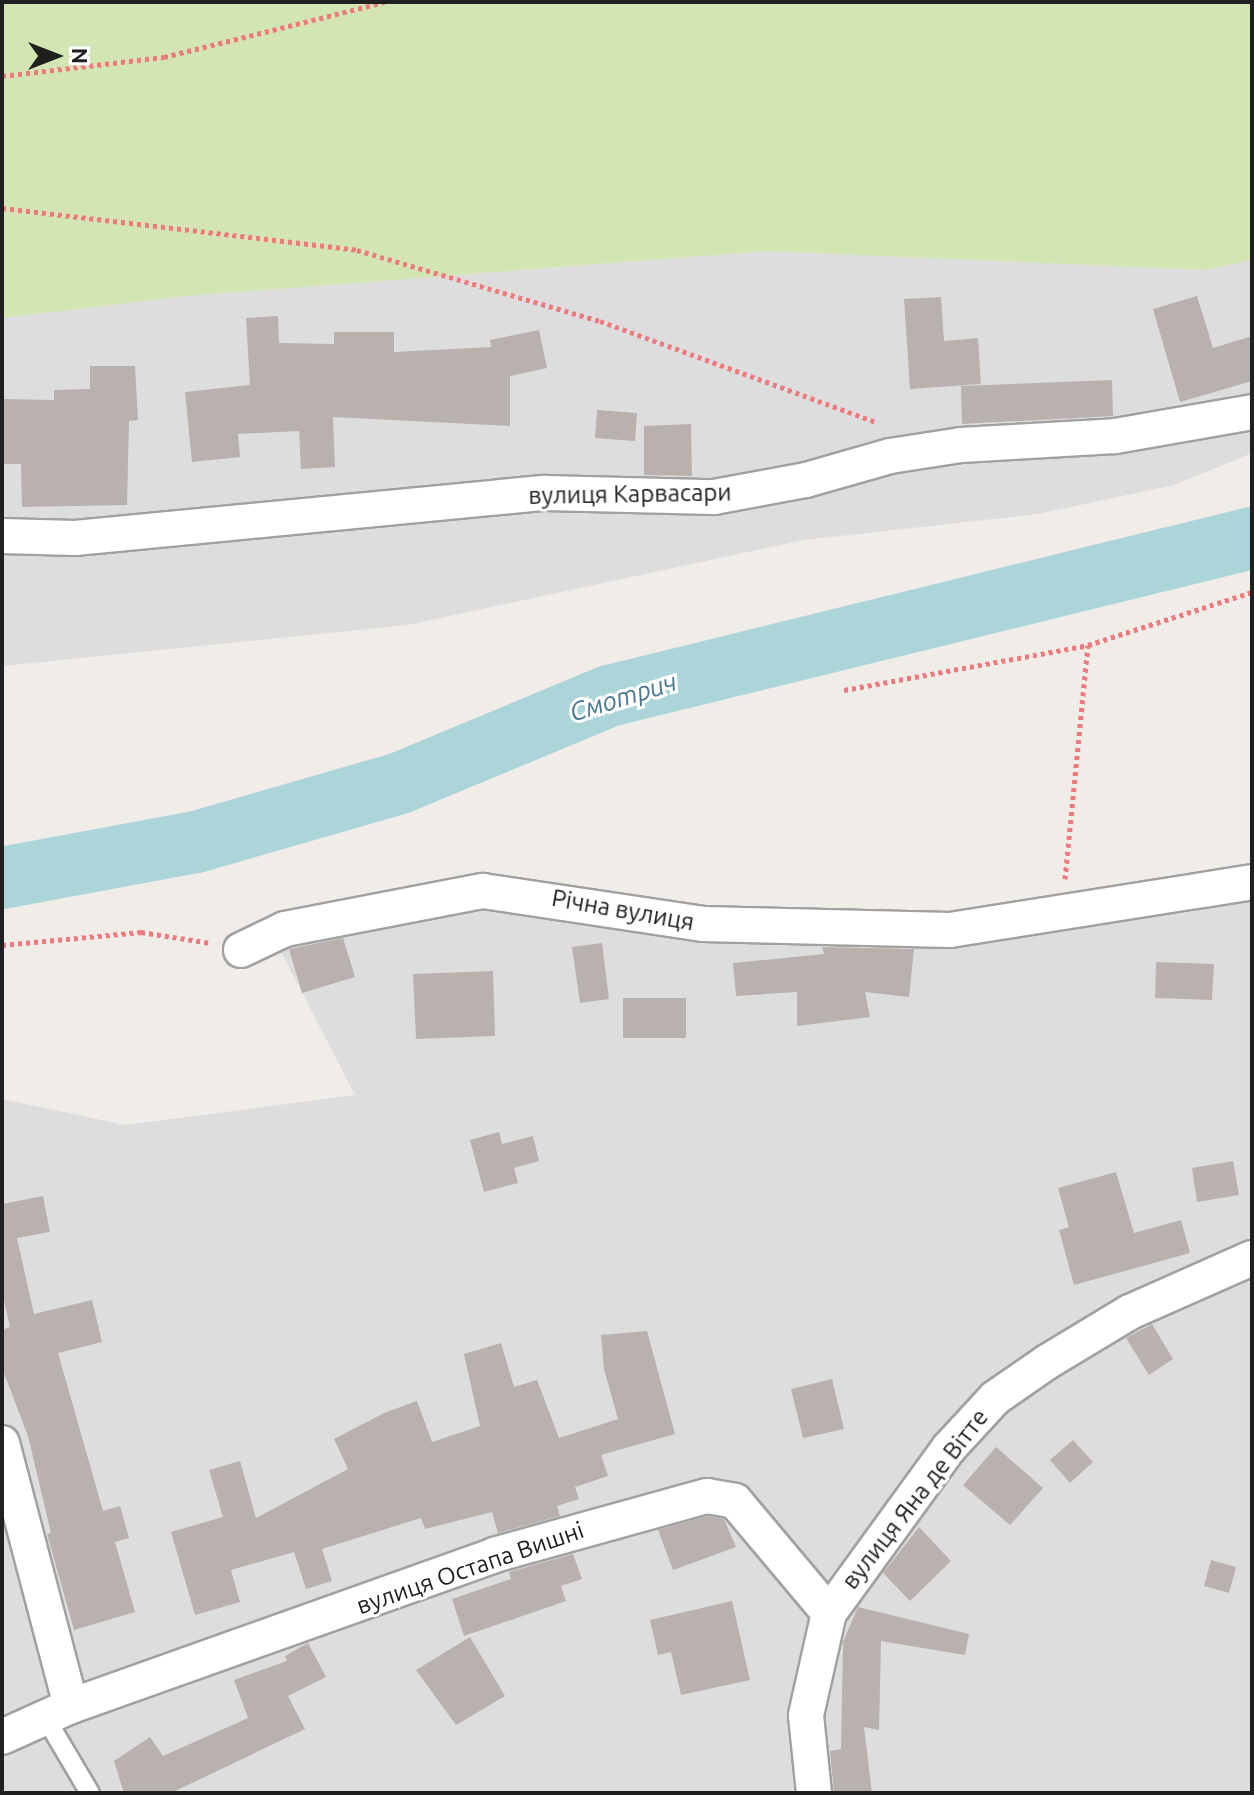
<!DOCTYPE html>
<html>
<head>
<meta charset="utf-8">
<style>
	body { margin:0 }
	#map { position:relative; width:1254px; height:1795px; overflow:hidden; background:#f0ece8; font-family:Ubuntu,sans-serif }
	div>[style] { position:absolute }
	.residential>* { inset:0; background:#dedddd }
	.grass>* { inset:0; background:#d2e5b2 }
	.river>* { height:62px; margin:-31px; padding:0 31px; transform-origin:31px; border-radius:31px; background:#acd5da }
	.building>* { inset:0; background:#b9b1ad }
	.path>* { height:5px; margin-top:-2.5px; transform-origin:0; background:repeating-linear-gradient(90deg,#ef7a7d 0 4px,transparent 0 8px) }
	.roads { filter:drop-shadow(2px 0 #a1a1a1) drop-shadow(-2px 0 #a1a1a1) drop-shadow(0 2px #a1a1a1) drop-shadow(0 -2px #a1a1a1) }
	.lane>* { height:18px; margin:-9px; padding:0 9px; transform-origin:9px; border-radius:9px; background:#fff }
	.street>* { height:34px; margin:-17px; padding:0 17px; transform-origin:17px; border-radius:17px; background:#fff }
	span { translate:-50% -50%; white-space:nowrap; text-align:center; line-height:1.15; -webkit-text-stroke:6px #fff; paint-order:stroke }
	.street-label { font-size:24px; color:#202020 }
	.water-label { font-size:26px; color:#4a7792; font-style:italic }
	.frame { position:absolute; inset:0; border:4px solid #202020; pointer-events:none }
	.north { position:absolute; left:16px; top:16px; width:80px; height:80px; -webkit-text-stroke:6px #fff; paint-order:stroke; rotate:90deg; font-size:22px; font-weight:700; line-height:32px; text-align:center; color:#202020 }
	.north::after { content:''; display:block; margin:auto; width:28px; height:36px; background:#202020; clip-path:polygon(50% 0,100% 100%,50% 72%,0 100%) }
</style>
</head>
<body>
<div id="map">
	<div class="residential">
		<div style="clip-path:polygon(768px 251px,1206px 270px,1252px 260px,1252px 453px,1174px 485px,1038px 514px,804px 540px,408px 625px,2px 666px,2px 318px,187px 296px)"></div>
		<div style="clip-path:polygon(1252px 898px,1252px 1793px,2px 1793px,2px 1099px,125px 1125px,355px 1095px,276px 942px,516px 900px,717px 935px)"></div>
	</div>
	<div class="grass">
		<div style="clip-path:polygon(2px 2px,1252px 2px,1252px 260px,1206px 270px,767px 251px,187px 296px,2px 318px)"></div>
	</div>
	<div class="river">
		<div style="left:2px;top:878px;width:197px;rotate:-10.5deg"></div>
		<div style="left:196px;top:842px;width:212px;rotate:-16.1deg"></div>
		<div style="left:400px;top:783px;width:226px;rotate:-22.6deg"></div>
		<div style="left:609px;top:696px;width:662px;rotate:-13.81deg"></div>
	</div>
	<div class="building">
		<div style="clip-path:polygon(1197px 296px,1213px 348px,1252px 336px,1252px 381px,1180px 402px,1153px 309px)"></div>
		<div style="clip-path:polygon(941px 297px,944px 341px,978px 338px,981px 384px,910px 389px,904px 299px)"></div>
		<div style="clip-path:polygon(278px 316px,279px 343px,334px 344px,334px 332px,394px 332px,394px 352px,491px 347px,490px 340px,539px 330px,547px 368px,510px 376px,510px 426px,333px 417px,335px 467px,301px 469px,299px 431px,238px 434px,240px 457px,192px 462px,185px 392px,250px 385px,246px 318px)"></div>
		<div style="clip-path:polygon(90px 366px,135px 366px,138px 420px,129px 421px,127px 505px,22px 507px,21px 464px,2px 464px,2px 399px,54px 400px,54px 390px,90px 389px)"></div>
		<div style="clip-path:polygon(1112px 380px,1113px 416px,962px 424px,961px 386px)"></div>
		<div style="clip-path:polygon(597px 410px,637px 413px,635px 441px,595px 438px)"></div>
		<div style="clip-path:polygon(691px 424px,692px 476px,644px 475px,644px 426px)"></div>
		<div style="clip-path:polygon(343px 938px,355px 977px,302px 993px,289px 949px)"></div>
		<div style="clip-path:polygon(602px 943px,609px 999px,580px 1003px,572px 947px)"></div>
		<div style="clip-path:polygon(822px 947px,914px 949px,909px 997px,865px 992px,870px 1017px,797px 1026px,797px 992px,736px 996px,733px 963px,824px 954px)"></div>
		<div style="clip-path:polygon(1156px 962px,1214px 964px,1212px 1000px,1155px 998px)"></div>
		<div style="clip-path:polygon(493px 971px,495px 1036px,416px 1039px,413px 974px)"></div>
		<div style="clip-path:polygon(623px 998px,686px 998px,686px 1038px,623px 1038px)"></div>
		<div style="clip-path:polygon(499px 1132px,502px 1144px,533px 1136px,539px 1161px,514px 1168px,518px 1183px,484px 1192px,470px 1140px)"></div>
		<div style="clip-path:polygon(1233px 1161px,1239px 1195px,1197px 1202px,1192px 1168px)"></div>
		<div style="clip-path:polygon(1116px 1172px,1134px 1233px,1181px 1220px,1190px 1253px,1074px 1285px,1059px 1230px,1069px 1227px,1058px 1188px)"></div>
		<div style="clip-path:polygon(43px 1196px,50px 1232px,17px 1238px,34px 1314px,92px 1300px,102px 1342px,58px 1353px,103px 1511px,120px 1506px,129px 1538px,115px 1542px,135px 1612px,74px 1630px,47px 1534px,51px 1533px,28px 1436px,2px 1368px,2px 1330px,10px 1327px,2px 1292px,2px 1204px)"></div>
		<div style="clip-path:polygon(1152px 1324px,1173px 1359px,1149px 1375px,1126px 1338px)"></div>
		<div style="clip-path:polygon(647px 1331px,675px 1434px,601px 1455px,608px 1476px,575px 1487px,579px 1499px,557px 1506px,560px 1516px,498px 1533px,492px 1512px,425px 1529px,421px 1518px,322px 1549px,332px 1581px,306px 1589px,294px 1552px,231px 1570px,240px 1602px,195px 1615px,171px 1532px,223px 1517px,209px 1470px,240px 1461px,256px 1518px,348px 1469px,334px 1439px,384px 1413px,417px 1401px,432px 1442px,480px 1426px,464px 1354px,501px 1343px,514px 1387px,537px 1380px,559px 1438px,618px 1419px,604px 1369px,601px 1335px)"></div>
		<div style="clip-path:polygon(832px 1379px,844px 1429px,803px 1438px,791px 1389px)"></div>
		<div style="clip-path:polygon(1073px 1440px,1093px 1462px,1070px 1483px,1050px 1460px)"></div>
		<div style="clip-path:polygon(996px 1447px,1043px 1488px,1010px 1525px,963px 1485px)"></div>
		<div style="clip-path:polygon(708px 1516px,724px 1519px,736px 1547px,673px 1570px,658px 1530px)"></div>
		<div style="clip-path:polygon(919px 1527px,951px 1561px,910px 1601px,883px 1573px)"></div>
		<div style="clip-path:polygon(573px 1554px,582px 1579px,561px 1586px,566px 1601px,464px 1636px,452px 1599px,511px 1579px,509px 1572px)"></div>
		<div style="clip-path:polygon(1211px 1560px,1236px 1567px,1229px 1593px,1204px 1586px)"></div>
		<div style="clip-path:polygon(732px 1601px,750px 1680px,681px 1695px,671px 1652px,658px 1655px,650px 1620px)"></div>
		<div style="clip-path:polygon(858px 1607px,969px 1634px,965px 1655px,881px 1641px,879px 1730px,864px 1727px,872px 1793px,834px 1793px,830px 1751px,841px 1749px,843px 1642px)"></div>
		<div style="clip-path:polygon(470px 1637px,505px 1696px,456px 1725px,416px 1670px)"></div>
		<div style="clip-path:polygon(308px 1643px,326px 1677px,288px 1696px,305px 1729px,171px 1793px,124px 1793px,114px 1761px,150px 1737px,163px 1756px,248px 1718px,234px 1680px,287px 1661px,285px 1656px)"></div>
	</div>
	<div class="path">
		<div style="left:2px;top:76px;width:163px;rotate:-6.7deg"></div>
		<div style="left:164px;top:57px;width:227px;rotate:-14deg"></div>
		<div style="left:2px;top:208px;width:357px;rotate:6.7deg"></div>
		<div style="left:357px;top:250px;width:253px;rotate:16.3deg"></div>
		<div style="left:600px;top:321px;width:296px;rotate:20.1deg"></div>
		<div style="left:844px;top:690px;width:248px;rotate:-10.4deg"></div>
		<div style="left:1065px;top:879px;width:235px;rotate:-84.4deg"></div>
		<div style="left:1088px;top:645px;width:172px;rotate:-17.9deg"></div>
		<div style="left:2px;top:945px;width:140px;rotate:-5.3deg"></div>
		<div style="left:141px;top:932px;width:71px;rotate:8.9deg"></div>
	</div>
	<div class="roads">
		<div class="lane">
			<div style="left:45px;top:1717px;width:88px;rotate:59.4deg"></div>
		</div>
		<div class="street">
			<div style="left:2px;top:536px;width:73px;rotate:1.6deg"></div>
			<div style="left:75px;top:538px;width:472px;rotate:-5.5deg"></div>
			<div style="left:545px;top:493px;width:169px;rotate:1.4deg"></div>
			<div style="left:714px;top:497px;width:94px;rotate:-10.5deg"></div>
			<div style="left:806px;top:480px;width:87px;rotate:-15.9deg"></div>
			<div style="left:890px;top:456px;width:72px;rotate:-8.8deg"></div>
			<div style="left:961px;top:445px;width:154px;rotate:-3.3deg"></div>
			<div style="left:1115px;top:436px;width:139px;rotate:-9.9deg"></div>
			<div style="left:241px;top:950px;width:49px;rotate:-25.5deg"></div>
			<div style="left:285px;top:929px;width:202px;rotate:-10.9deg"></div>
			<div style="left:483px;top:891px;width:222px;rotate:8.5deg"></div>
			<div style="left:703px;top:924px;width:247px;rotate:1.4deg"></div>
			<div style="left:950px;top:930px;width:306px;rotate:-9deg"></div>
			<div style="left:2px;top:1443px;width:272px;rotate:75.3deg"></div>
			<div style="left:2px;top:1737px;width:76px;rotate:-24.2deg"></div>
			<div style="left:71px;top:1706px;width:449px;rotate:-19.6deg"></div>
			<div style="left:494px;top:1555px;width:221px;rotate:-15.5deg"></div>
			<div style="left:707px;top:1496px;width:28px;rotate:10deg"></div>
			<div style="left:735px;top:1501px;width:146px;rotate:50deg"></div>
			<div style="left:814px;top:1793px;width:78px;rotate:-95.9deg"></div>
			<div style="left:806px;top:1715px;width:105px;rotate:-77.3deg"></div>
			<div style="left:829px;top:1613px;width:203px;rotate:-54deg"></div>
			<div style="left:948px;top:1449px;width:69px;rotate:-47.3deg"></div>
			<div style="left:995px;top:1398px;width:63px;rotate:-34.7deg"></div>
			<div style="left:1047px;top:1362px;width:97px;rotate:-31.1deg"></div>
			<div style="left:1130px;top:1312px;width:133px;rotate:-23.9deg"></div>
		</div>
	</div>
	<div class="street-label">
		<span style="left:630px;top:494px;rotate:-1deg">вулиця Карвасари</span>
		<span style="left:623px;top:910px;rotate:10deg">Річна вулиця</span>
		<span style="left:915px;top:1499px;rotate:-52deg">вулиця Яна де Вітте</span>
		<span style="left:470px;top:1568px;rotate:-19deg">вулиця Остапа Вишні</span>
	</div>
	<div class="water-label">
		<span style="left:623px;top:697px;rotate:-17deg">Смотрич</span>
	</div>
	<div class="frame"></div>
	<div class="north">N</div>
</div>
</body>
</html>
